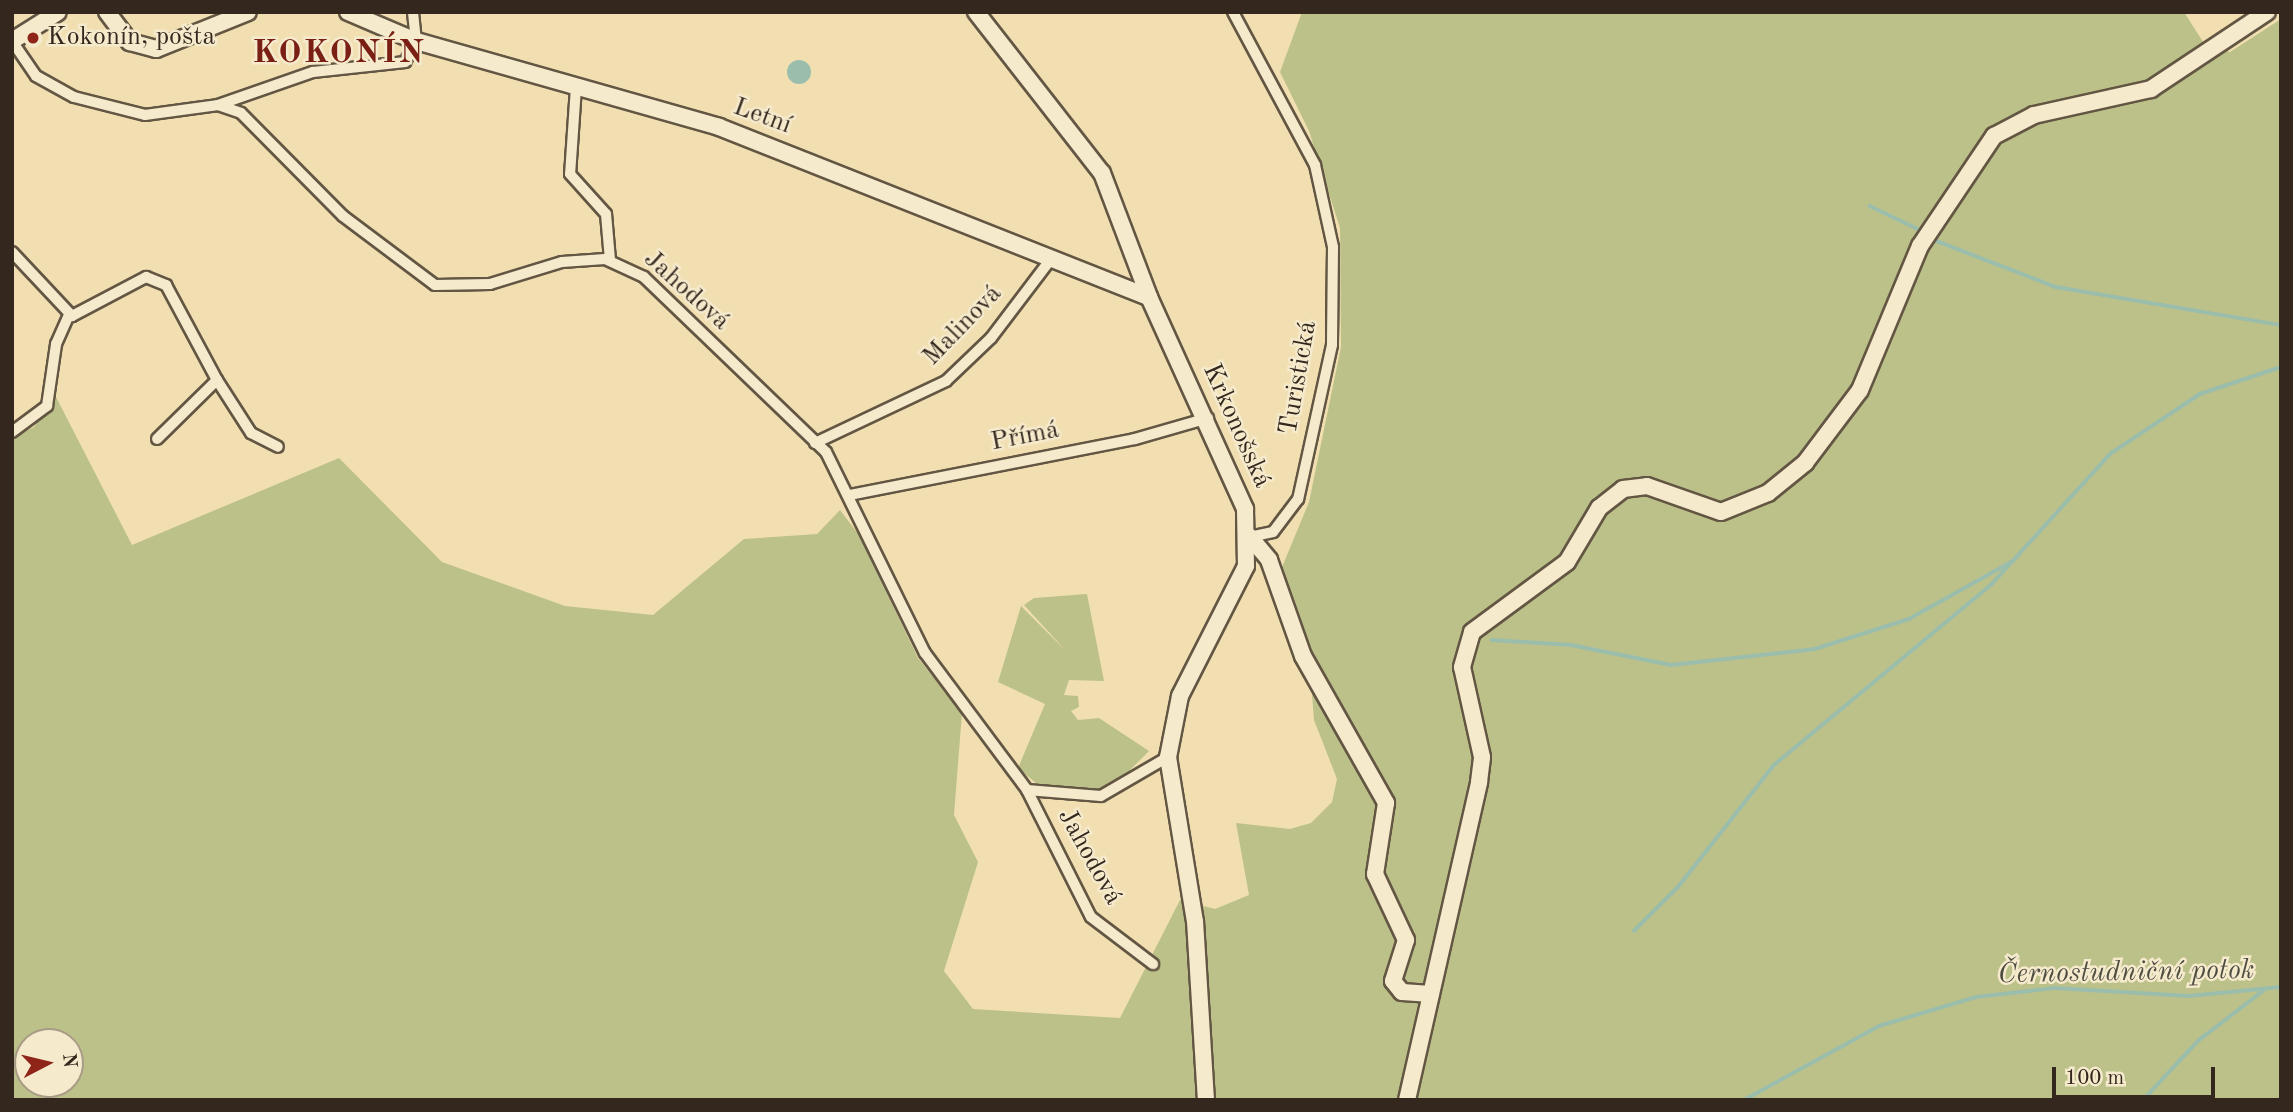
<!DOCTYPE html>
<html>
<head>
<meta charset="utf-8">
<style>
	body { margin:0 }
	#map { position:relative; width:2293px; height:1112px; overflow:hidden; background:#f1dfb2; font-family:"Old Standard TT",serif }
	div>[style] { position:absolute }
	.green>* { inset:0; background:#bcc18a }
	.water>* { inset:0; background:#9bbdac }
	.round { border-radius:50% }
	.stream>* { height:3.5px; margin:-1.75px; padding:0 1.75px; transform-origin:1.75px; border-radius:1.75px; background:#9bbdac }
	.roads { filter:drop-shadow(2px 0 #635643) drop-shadow(-2px 0 #635643) drop-shadow(0 2px #635643) drop-shadow(0 -2px #635643) }
	.street>* { height:10px; margin:-5px; padding:0 5px; transform-origin:5px; border-radius:5px; background:#f6eacd }
	.secondary>* { height:16px; margin:-8px; padding:0 8px; transform-origin:8px; border-radius:8px; background:#f6eacd }
	.dots>* { width:19px; height:19px; translate:-50% -50%; box-sizing:border-box; border:4px solid #f6eacd; border-radius:50% }
	span { translate:-50% -50%; white-space:nowrap; text-align:center; line-height:1.15; -webkit-text-stroke:5px #f6eacd; paint-order:stroke }
	.poi-label { font-size:26px; color:#34281e }
	.left { translate:0 -50%; text-align:left }
	.street-label { font-size:26px; color:#34281e }
	.water-label { font-size:28px; color:#4e4d42; font-style:italic }
	.district-label { font-size:33px; color:#7a1f14; font-weight:700; letter-spacing:2px }
	.frame { position:absolute; inset:0; border:14px solid #34281e; pointer-events:none }
	.north { position:absolute; left:14px; top:1028px; width:70px; height:70px; box-sizing:border-box; background:#f6eacd; border:2px solid #a89c87; border-radius:50%; rotate:83deg; font-size:19px; font-weight:700; line-height:28px; text-align:center; color:#34281e }
	.north::after { content:''; display:block; margin:auto; width:24px; height:32px; background:#8f2418; clip-path:polygon(50% 0,100% 100%,50% 72%,0 100%) }
	.scale { position:absolute; left:2052px; top:1067px; width:163px; height:32px; box-sizing:border-box; border:4px solid #34281e; border-top:0; padding-left:9px; font-size:21px; line-height:24px; white-space:nowrap; color:#34281e; -webkit-text-stroke:5px #f6eacd; paint-order:stroke }
</style>
</head>
<body>
<div id="map">
	<div class="green">
		<div style="clip-path:polygon(evenodd,1302px 12px,2184px 12px,2205px 45px,2230px 52px,2281px 19px,2281px 1100px,12px 1100px,12px 437px,34px 427px,55px 395px,132px 545px,339px 458px,442px 562px,565px 606px,653px 615px,744px 539px,817px 534px,840px 510px,859px 535px,918px 658px,962px 713px,954px 815px,978px 862px,944px 971px,973px 1009px,1120px 1018px,1180px 900px,1215px 909px,1249px 895px,1236px 823px,1290px 829px,1311px 823px,1332px 802px,1337px 779px,1314px 720px,1309px 656px,1280px 572px,1309px 502px,1341px 347px,1340px 228px,1309px 131px,1280px 72px,1302px 12px,28px 1042px,70px 1042px,70px 1084px,28px 1084px,28px 1042px)"></div>
		<div style="clip-path:polygon(1087px 594px,1104px 681px,1069px 680px,1064px 695px,1078px 696px,1079px 707px,1071px 711px,1078px 720px,1099px 718px,1149px 751px,1116px 784px,1095px 793px,1042px 788px,1018px 768px,1045px 704px,998px 682px,1021px 606px,1067px 652px,1024px 605px,1034px 598px)"></div>
	</div>
	<div class="water">
		<div class="round" style="left:787px;top:60px;width:24px;height:24px"></div>
	</div>
	<div class="stream">
		<div style="left:1870px;top:206px;width:55px;rotate:25.6deg"></div>
		<div style="left:1934px;top:240px;width:131px;rotate:21.1deg"></div>
		<div style="left:2056px;top:287px;width:228px;rotate:9.6deg"></div>
		<div style="left:1492px;top:640px;width:79px;rotate:3.6deg"></div>
		<div style="left:1571px;top:645px;width:102px;rotate:11.3deg"></div>
		<div style="left:1671px;top:665px;width:145px;rotate:-6.3deg"></div>
		<div style="left:1815px;top:649px;width:99px;rotate:-17.7deg"></div>
		<div style="left:1909px;top:619px;width:119px;rotate:-29.1deg"></div>
		<div style="left:1634px;top:931px;width:62px;rotate:-45deg"></div>
		<div style="left:1678px;top:887px;width:155px;rotate:-51.8deg"></div>
		<div style="left:1774px;top:765px;width:282px;rotate:-39.7deg"></div>
		<div style="left:1991px;top:585px;width:177px;rotate:-47.7deg"></div>
		<div style="left:2110px;top:454px;width:108px;rotate:-33.7deg"></div>
		<div style="left:2200px;top:394px;width:85px;rotate:-18.4deg"></div>
		<div style="left:1744px;top:1100px;width:154px;rotate:-28.7deg"></div>
		<div style="left:1879px;top:1026px;width:101px;rotate:-16.6deg"></div>
		<div style="left:1976px;top:997px;width:80px;rotate:-6.5deg"></div>
		<div style="left:2055px;top:988px;width:134px;rotate:3.4deg"></div>
		<div style="left:2189px;top:996px;width:92px;rotate:-5.6deg"></div>
		<div style="left:2143px;top:1100px;width:81px;rotate:-47deg"></div>
		<div style="left:2198px;top:1041px;width:82px;rotate:-37.6deg"></div>
	</div>
	<div class="roads">
		<div class="street">
			<div style="left:1233px;top:12px;width:174px;rotate:61.8deg"></div>
			<div style="left:1315px;top:165px;width:84px;rotate:77.6deg"></div>
			<div style="left:1333px;top:247px;width:98px;rotate:90.6deg"></div>
			<div style="left:1332px;top:345px;width:158px;rotate:102.4deg"></div>
			<div style="left:1298px;top:499px;width:41px;rotate:127.1deg"></div>
			<div style="left:1273px;top:532px;width:24px;rotate:168deg"></div>
			<div style="left:12px;top:41px;width:42px;rotate:55.6deg"></div>
			<div style="left:36px;top:76px;width:43px;rotate:28.9deg"></div>
			<div style="left:74px;top:97px;width:73px;rotate:14.2deg"></div>
			<div style="left:145px;top:115px;width:74px;rotate:-7.8deg"></div>
			<div style="left:218px;top:105px;width:24px;rotate:19deg"></div>
			<div style="left:241px;top:113px;width:145px;rotate:45.3deg"></div>
			<div style="left:343px;top:216px;width:115px;rotate:36.9deg"></div>
			<div style="left:435px;top:285px;width:55px;rotate:-1deg"></div>
			<div style="left:490px;top:284px;width:75px;rotate:-17deg"></div>
			<div style="left:562px;top:262px;width:43px;rotate:-4deg"></div>
			<div style="left:605px;top:259px;width:43px;rotate:24.8deg"></div>
			<div style="left:644px;top:277px;width:252px;rotate:43.9deg"></div>
			<div style="left:826px;top:452px;width:224px;rotate:63.8deg"></div>
			<div style="left:925px;top:653px;width:171px;rotate:53.3deg"></div>
			<div style="left:1027px;top:790px;width:142px;rotate:63.3deg"></div>
			<div style="left:1091px;top:917px;width:78px;rotate:37.2deg"></div>
			<div style="left:576px;top:87px;width:87px;rotate:93.9deg"></div>
			<div style="left:570px;top:174px;width:54px;rotate:48deg"></div>
			<div style="left:606px;top:214px;width:46px;rotate:85deg"></div>
			<div style="left:218px;top:105px;width:101px;rotate:-19.2deg"></div>
			<div style="left:313px;top:72px;width:93px;rotate:-6.2deg"></div>
			<div style="left:405px;top:62px;width:24px;rotate:-62deg"></div>
			<div style="left:416px;top:41px;width:29px;rotate:-96deg"></div>
			<div style="left:12px;top:252px;width:88px;rotate:46.8deg"></div>
			<div style="left:72px;top:316px;width:84px;rotate:-27.8deg"></div>
			<div style="left:146px;top:277px;width:22px;rotate:22deg"></div>
			<div style="left:166px;top:285px;width:108px;rotate:61.8deg"></div>
			<div style="left:217px;top:380px;width:84px;rotate:135.5deg"></div>
			<div style="left:217px;top:380px;width:63px;rotate:57.3deg"></div>
			<div style="left:251px;top:433px;width:30px;rotate:27deg"></div>
			<div style="left:12px;top:432px;width:44px;rotate:-36.6deg"></div>
			<div style="left:47px;top:406px;width:63px;rotate:-81.7deg"></div>
			<div style="left:56px;top:344px;width:32px;rotate:-66deg"></div>
			<div style="left:815px;top:443px;width:145px;rotate:-25.3deg"></div>
			<div style="left:946px;top:381px;width:62px;rotate:-43.7deg"></div>
			<div style="left:991px;top:338px;width:99px;rotate:-52.8deg"></div>
			<div style="left:850px;top:495px;width:290px;rotate:-11.1deg"></div>
			<div style="left:1135px;top:439px;width:76px;rotate:-16deg"></div>
			<div style="left:1027px;top:790px;width:74px;rotate:4.6deg"></div>
			<div style="left:1101px;top:796px;width:78px;rotate:-30.2deg"></div>
		</div>
		<div class="secondary">
			<div style="left:107px;top:12px;width:38px;rotate:53deg"></div>
			<div style="left:130px;top:42px;width:27px;rotate:15deg"></div>
			<div style="left:156px;top:49px;width:99px;rotate:-21.9deg"></div>
			<div style="left:348px;top:12px;width:74px;rotate:23.1deg"></div>
			<div style="left:416px;top:41px;width:315px;rotate:15.8deg"></div>
			<div style="left:719px;top:127px;width:462px;rotate:21.6deg"></div>
			<div style="left:976px;top:12px;width:204px;rotate:52deg"></div>
			<div style="left:1102px;top:173px;width:133px;rotate:69.2deg"></div>
			<div style="left:1149px;top:297px;width:233px;rotate:65.6deg"></div>
			<div style="left:1245px;top:509px;width:57px;rotate:89deg"></div>
			<div style="left:1246px;top:566px;width:146px;rotate:116.9deg"></div>
			<div style="left:1180px;top:696px;width:62px;rotate:101.1deg"></div>
			<div style="left:1168px;top:757px;width:166px;rotate:80.7deg"></div>
			<div style="left:1195px;top:921px;width:179px;rotate:86.5deg"></div>
			<div style="left:12px;top:41px;width:54px;rotate:-32.2deg"></div>
			<div style="left:1250px;top:537px;width:30px;rotate:50deg"></div>
			<div style="left:1269px;top:560px;width:102px;rotate:70.5deg"></div>
			<div style="left:1303px;top:656px;width:169px;rotate:60.5deg"></div>
			<div style="left:1386px;top:803px;width:72px;rotate:98.8deg"></div>
			<div style="left:1375px;top:874px;width:73px;rotate:64.8deg"></div>
			<div style="left:1406px;top:940px;width:43px;rotate:107.6deg"></div>
			<div style="left:1393px;top:981px;width:14px;rotate:51deg"></div>
			<div style="left:1402px;top:992px;width:29px;rotate:4deg"></div>
			<div style="left:1407px;top:1100px;width:326px;rotate:-77.2deg"></div>
			<div style="left:1479px;top:782px;width:25px;rotate:-83deg"></div>
			<div style="left:1482px;top:757px;width:92px;rotate:-102.5deg"></div>
			<div style="left:1462px;top:667px;width:36px;rotate:-74deg"></div>
			<div style="left:1472px;top:632px;width:118px;rotate:-36.4deg"></div>
			<div style="left:1567px;top:562px;width:63px;rotate:-59.3deg"></div>
			<div style="left:1599px;top:508px;width:31px;rotate:-38deg"></div>
			<div style="left:1623px;top:489px;width:24px;rotate:-7deg"></div>
			<div style="left:1647px;top:486px;width:78px;rotate:19.4deg"></div>
			<div style="left:1721px;top:512px;width:51px;rotate:-22deg"></div>
			<div style="left:1768px;top:493px;width:48px;rotate:-39deg"></div>
			<div style="left:1805px;top:463px;width:91px;rotate:-53deg"></div>
			<div style="left:1860px;top:390px;width:156px;rotate:-67.4deg"></div>
			<div style="left:1920px;top:246px;width:133px;rotate:-56.1deg"></div>
			<div style="left:1994px;top:136px;width:45px;rotate:-27.7deg"></div>
			<div style="left:2034px;top:115px;width:120px;rotate:-12.5deg"></div>
			<div style="left:2151px;top:89px;width:139px;rotate:-33.6deg"></div>
		</div>
	</div>
	<div class="dots">
		<div style="left:33px;top:38px;background:#8f2418"></div>
	</div>
	<div class="poi-label">
		<span class="left" style="left:47px;top:38px">Kokonín, pošta</span>
	</div>
	<div class="street-label">
		<span style="left:762px;top:117px;rotate:20deg">Letní</span>
		<span style="left:686px;top:291px;rotate:42deg">Jahodová</span>
		<span style="left:963px;top:326px;rotate:-46deg">Malinová</span>
		<span style="left:1299px;top:378px;rotate:-80deg">Turistická</span>
		<span style="left:1236px;top:426px;rotate:66deg">Krkonošská</span>
		<span style="left:1025px;top:437px;rotate:-11deg">Přímá</span>
		<span style="left:1089px;top:857px;rotate:61deg">Jahodová</span>
	</div>
	<div class="water-label">
		<span style="left:2126px;top:973px;rotate:-1deg">Černostudniční potok</span>
	</div>
	<div class="district-label">
		<span style="left:339px;top:54px">KOKONÍN</span>
	</div>
	<div class="frame"></div>
	<div class="north">N</div>
	<div class="scale">100 m</div>
</div>
</body>
</html>
